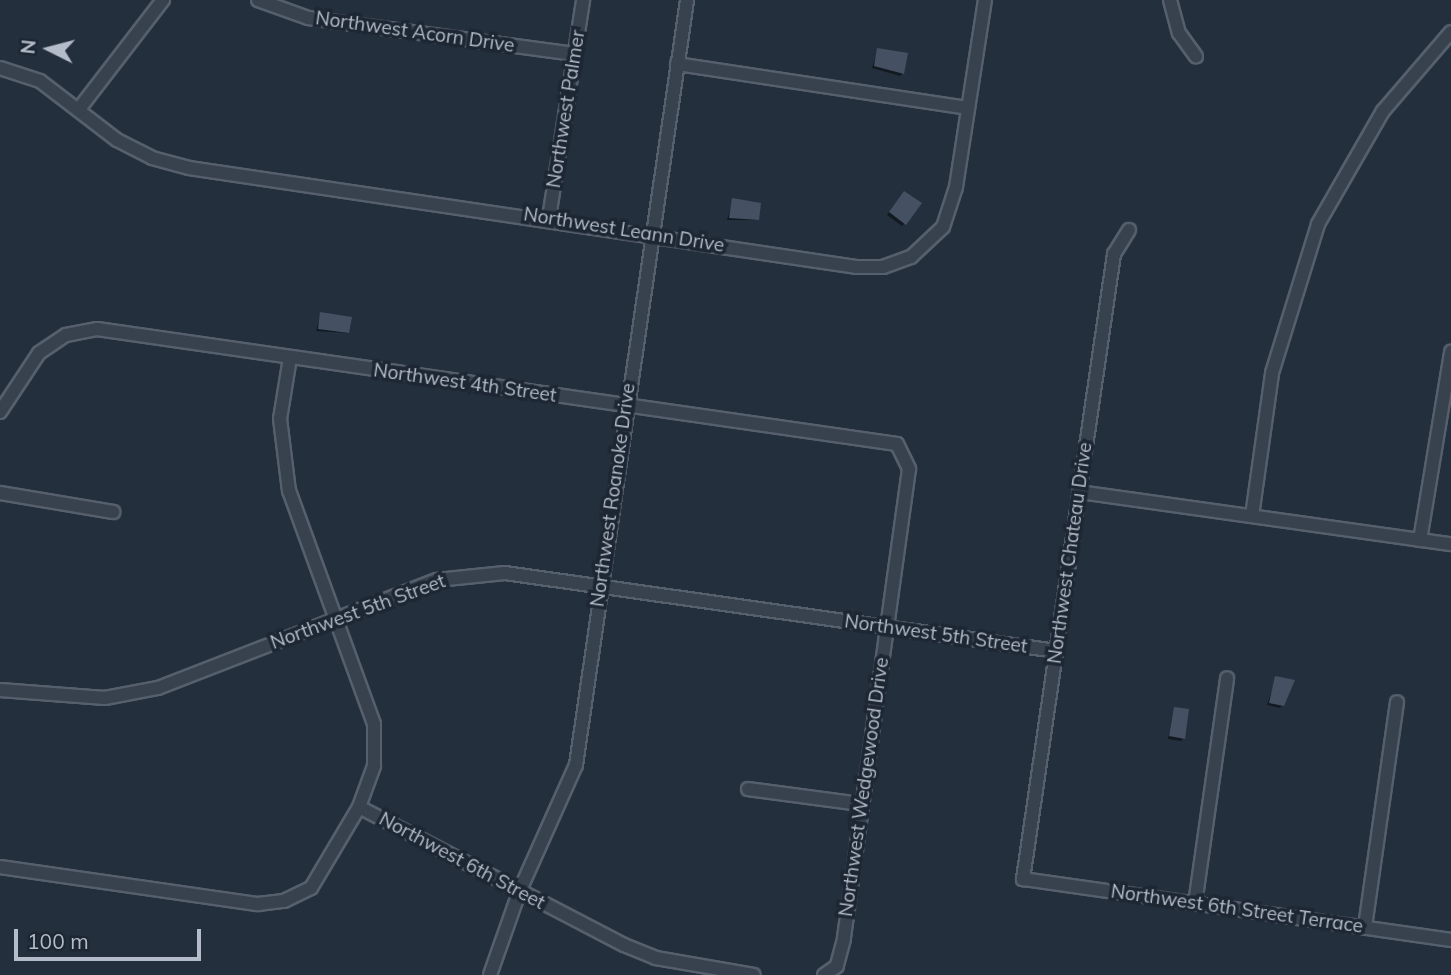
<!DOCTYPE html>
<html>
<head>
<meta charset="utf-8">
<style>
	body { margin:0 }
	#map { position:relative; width:1451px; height:975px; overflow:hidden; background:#242f3e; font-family:Mulish,sans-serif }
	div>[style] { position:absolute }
	.shadow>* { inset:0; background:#0007 }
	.building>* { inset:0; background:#455162 }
	.roads { filter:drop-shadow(2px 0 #565f6c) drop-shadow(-2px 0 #565f6c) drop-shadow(0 2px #565f6c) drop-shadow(0 -2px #565f6c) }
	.minor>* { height:12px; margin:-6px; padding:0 6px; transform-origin:6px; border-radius:6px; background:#38414e }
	span { translate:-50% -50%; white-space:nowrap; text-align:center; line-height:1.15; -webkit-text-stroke:7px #1d2633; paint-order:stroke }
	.street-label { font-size:19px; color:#b4bcc9 }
	.north { position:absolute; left:14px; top:14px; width:70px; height:70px; -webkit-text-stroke:5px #1d2633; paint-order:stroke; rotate:276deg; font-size:19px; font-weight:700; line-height:28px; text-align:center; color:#b4bcc9 }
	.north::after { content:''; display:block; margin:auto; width:24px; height:32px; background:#b4bcc9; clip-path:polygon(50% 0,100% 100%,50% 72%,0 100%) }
	.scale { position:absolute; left:14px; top:929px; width:187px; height:32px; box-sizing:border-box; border:4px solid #b4bcc9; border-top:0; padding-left:9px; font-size:21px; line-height:24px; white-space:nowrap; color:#b4bcc9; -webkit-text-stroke:5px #1d2633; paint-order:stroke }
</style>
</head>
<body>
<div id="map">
	<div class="shadow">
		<div style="clip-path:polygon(878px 49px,903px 73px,900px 76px,872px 68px)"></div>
		<div style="clip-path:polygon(902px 195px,905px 223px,902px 226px,887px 215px)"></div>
		<div style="clip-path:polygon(733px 200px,757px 220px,727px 220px)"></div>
		<div style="clip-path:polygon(321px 314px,348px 333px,316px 331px)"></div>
		<div style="clip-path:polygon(1276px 678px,1282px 705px,1280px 708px,1267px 705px)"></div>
		<div style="clip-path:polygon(1174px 709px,1184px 738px,1181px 741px,1168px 739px)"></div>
	</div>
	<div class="building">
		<div style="clip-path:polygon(877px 48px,908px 53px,904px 74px,874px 66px)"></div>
		<div style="clip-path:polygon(904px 191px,922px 203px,906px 225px,889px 212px)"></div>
		<div style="clip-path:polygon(732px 198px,761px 203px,759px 220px,729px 218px)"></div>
		<div style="clip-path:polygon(320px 312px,352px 317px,349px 333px,318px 329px)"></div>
		<div style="clip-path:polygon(1275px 676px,1295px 680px,1284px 706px,1269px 703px)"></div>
		<div style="clip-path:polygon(1174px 707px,1189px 709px,1185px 739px,1169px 736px)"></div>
	</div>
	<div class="roads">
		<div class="minor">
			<div style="left:258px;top:0;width:53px;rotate:19.8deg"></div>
			<div style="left:308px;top:18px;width:269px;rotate:7.7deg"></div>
			<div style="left:1170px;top:0;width:34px;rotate:75deg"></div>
			<div style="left:1179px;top:33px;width:29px;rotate:54deg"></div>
			<div style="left:677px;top:64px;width:294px;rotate:8.6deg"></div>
			<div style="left:0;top:68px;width:42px;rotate:18deg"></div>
			<div style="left:40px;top:81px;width:97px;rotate:37.5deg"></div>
			<div style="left:117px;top:140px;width:39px;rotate:27deg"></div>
			<div style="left:152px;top:158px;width:38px;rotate:15deg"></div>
			<div style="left:189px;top:168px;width:674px;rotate:8.44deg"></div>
			<div style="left:856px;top:267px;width:27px"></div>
			<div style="left:883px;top:267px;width:30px;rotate:-20deg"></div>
			<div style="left:911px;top:257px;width:44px;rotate:-43.2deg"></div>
			<div style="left:943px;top:227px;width:42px;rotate:-72deg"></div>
			<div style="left:956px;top:187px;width:189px;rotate:-81.2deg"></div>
			<div style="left:79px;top:109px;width:138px;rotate:-52.4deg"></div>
			<div style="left:549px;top:218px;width:221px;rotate:-81.1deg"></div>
			<div style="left:1129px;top:230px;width:28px;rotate:122deg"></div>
			<div style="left:1114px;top:254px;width:632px;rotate:98.28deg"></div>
			<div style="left:1023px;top:879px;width:432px;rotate:8.1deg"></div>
			<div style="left:0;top:412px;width:71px;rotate:-56.5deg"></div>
			<div style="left:39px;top:353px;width:32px;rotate:-34deg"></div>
			<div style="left:66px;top:335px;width:32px;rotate:-11deg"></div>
			<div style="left:97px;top:329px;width:808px;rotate:8.18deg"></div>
			<div style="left:897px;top:444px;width:28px;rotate:64deg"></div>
			<div style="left:909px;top:469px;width:474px;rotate:97.9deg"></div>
			<div style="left:844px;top:939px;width:28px;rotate:105deg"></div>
			<div style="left:837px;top:966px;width:16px;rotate:145deg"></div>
			<div style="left:1079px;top:492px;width:376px;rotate:8deg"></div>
			<div style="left:0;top:493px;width:115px;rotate:9.5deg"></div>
			<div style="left:1252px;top:516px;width:144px;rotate:-82deg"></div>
			<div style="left:1272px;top:373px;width:156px;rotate:-72.8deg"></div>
			<div style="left:1318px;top:224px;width:130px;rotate:-60.1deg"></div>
			<div style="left:1383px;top:111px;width:104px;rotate:-49.3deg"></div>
			<div style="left:1420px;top:540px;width:191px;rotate:-80.6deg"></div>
			<div style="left:0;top:690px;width:105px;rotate:4.4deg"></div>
			<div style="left:105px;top:698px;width:54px;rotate:-10.7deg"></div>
			<div style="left:158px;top:688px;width:299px;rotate:-21.2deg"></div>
			<div style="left:437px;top:580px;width:68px;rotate:-5.9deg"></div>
			<div style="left:505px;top:573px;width:556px;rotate:8.06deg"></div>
			<div style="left:748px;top:789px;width:113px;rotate:7.6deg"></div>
			<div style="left:359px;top:807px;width:299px;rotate:27.5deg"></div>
			<div style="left:624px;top:945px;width:35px;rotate:22deg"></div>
			<div style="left:656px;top:958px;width:99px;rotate:9.8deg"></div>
			<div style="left:0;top:867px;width:261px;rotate:8.2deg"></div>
			<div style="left:258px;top:904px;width:26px;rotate:-7deg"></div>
			<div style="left:284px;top:901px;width:30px;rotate:-26deg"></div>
			<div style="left:311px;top:888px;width:94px;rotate:-59.3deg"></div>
			<div style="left:359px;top:807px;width:44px;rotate:-69.9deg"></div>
			<div style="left:374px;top:766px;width:42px;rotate:-90deg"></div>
			<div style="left:374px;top:724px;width:248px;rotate:-110deg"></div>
			<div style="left:289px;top:491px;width:73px;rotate:-97.1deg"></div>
			<div style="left:280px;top:419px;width:62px;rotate:-80.7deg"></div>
			<div style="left:1195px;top:904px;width:228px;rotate:-81.9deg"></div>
			<div style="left:1365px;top:927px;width:227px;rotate:-81.9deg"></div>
			<div style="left:490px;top:975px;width:90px;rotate:-70.6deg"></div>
			<div style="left:520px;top:890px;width:137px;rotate:-65.9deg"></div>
			<div style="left:576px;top:765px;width:773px;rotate:-81.74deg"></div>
		</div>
	</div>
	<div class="street-label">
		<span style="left:415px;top:32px;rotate:8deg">Northwest Acorn Drive</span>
		<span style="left:566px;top:109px;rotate:-81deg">Northwest Palmer</span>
		<span style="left:624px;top:230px;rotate:9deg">Northwest Leann Drive</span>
		<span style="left:465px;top:383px;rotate:8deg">Northwest 4th Street</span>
		<span style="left:613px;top:495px;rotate:-82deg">Northwest Roanoke Drive</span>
		<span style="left:1070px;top:553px;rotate:-82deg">Northwest Chateau Drive</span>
		<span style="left:358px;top:612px;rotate:-20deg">Northwest 5th Street</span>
		<span style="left:936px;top:634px;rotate:8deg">Northwest 5th Street</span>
		<span style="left:864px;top:787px;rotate:-82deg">Northwest Wedgewood Drive</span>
		<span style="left:462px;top:861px;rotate:28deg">Northwest 6th Street</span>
		<span style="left:1237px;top:909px;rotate:8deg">Northwest 6th Street Terrace</span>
	</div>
	<div class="north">N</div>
	<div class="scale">100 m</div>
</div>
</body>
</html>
